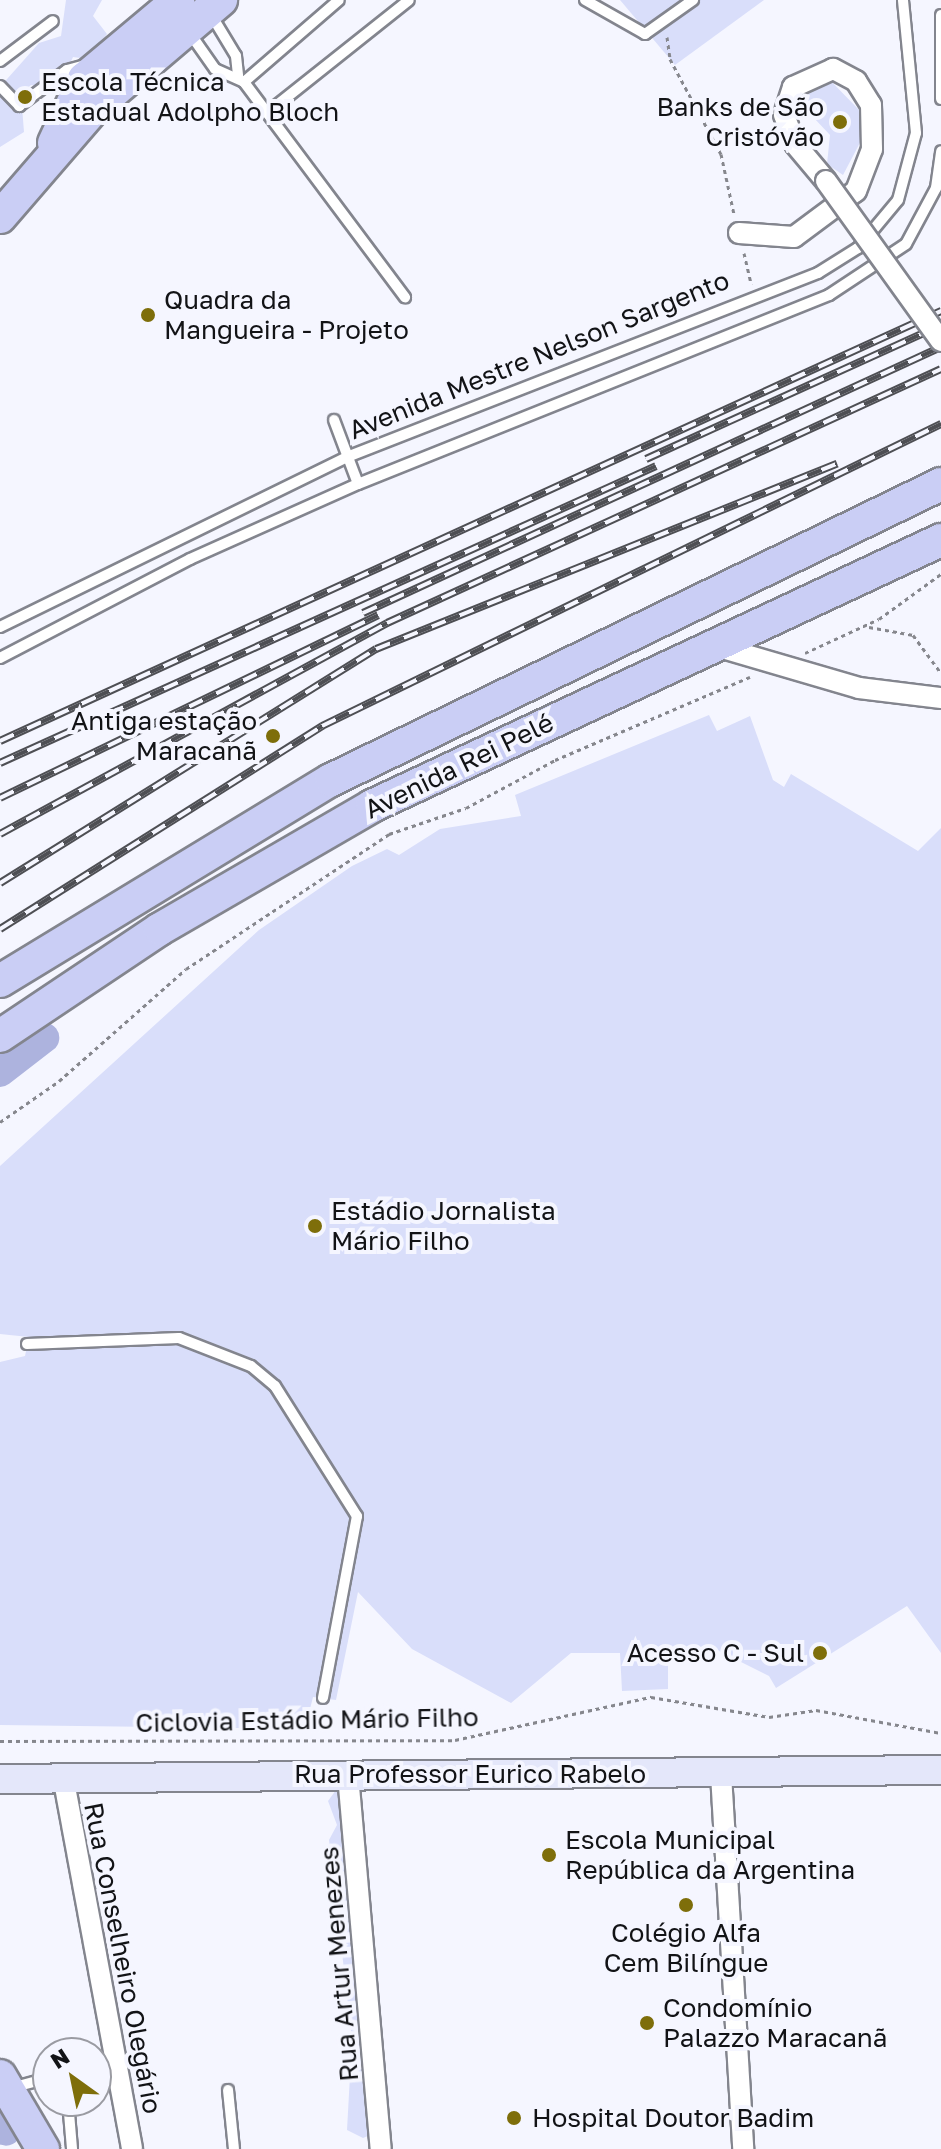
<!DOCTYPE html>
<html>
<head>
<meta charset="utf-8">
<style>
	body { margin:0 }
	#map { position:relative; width:941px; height:2149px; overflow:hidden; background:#f5f6ff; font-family:"Golos Text",sans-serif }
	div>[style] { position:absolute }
	.green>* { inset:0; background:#d9defa }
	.river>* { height:30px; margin:-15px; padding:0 15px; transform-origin:15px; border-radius:15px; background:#adb3de }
	.path>* { height:3px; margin-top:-1.5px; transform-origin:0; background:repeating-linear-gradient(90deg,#86878d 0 4px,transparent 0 8px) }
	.roads { filter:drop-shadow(2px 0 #83858e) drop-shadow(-2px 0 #83858e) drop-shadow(0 2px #83858e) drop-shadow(0 -2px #83858e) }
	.lane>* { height:10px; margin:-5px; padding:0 5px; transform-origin:5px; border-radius:5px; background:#fff }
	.street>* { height:20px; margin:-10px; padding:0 10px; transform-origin:10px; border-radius:10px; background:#fff }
	.secondary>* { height:28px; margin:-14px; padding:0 14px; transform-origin:14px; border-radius:14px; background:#e4e7fa }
	.primary>* { height:32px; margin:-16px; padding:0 16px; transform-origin:16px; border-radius:16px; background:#cacef5 }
	.rail>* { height:8px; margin-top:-4px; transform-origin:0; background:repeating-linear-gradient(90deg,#f5f6ff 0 15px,#4e4f54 0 30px); box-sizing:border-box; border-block:2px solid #4e4f54 }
	.bridges { filter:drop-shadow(2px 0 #83858e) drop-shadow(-2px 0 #83858e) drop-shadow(0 2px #83858e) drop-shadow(0 -2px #83858e) }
	.street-bridge>* { height:20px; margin:-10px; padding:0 10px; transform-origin:10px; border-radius:10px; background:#fff }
	.dots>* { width:22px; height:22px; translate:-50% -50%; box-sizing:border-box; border:4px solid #f5f6ff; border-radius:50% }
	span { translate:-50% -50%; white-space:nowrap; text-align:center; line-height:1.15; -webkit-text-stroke:8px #f5f6ff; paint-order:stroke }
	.poi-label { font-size:26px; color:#121316 }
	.left { translate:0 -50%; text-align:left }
	.right { translate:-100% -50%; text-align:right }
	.street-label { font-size:26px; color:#121316 }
	.north { position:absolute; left:32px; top:2037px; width:80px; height:80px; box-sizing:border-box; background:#f5f6ff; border:2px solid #9a9ba2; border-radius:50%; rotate:327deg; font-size:22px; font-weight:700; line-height:32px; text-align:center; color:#121316 }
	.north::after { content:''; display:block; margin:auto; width:28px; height:36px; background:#7e6e0a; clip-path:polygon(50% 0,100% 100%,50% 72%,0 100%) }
</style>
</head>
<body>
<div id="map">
	<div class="green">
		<div style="clip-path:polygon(66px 0,102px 0,93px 16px,107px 34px,87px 59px,73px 57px,58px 90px,31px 85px,21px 94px,24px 132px,0 147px,0 87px,39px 43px,61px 36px)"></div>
		<div style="clip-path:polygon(620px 0,764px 0,675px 65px)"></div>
		<div style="clip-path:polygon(828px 78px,861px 112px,863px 137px,843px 175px,827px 164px,830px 135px,797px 100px)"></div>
		<div style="clip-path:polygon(709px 715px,717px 731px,750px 716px,773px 780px,784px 787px,791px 774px,918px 851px,941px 828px,941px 1653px,907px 1606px,776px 1688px,769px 1676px,711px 1647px,668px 1649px,668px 1689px,622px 1691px,620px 1653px,571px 1653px,511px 1703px,412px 1649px,358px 1592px,336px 1700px,313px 1697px,305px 1729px,0 1725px,0 1362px,25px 1356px,29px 1337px,0 1334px,0 1166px,259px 930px,352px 866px,387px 849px,399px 855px,440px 829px,521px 816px,515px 795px)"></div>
		<div style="clip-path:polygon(336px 1790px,346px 1792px,370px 2135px,363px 2138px,347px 2130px,352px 2039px,329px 1840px,337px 1825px,328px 1801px)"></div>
	</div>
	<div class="river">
		<div style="left:0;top:1072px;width:56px;rotate:-37.7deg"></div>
		<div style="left:0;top:2119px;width:13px;rotate:63deg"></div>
	</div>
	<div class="path">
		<div style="left:667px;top:37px;width:22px;rotate:82deg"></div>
		<div style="left:670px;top:59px;width:108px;rotate:61.8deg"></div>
		<div style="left:721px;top:154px;width:61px;rotate:77.8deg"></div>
		<div style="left:744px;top:253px;width:32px;rotate:77deg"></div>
		<div style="left:869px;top:627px;width:45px;rotate:10.3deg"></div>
		<div style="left:913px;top:635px;width:47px;rotate:53.6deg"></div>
		<div style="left:805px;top:653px;width:81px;rotate:-24.7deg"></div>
		<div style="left:879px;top:619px;width:77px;rotate:-36deg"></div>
		<div style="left:167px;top:726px;width:31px;rotate:-25deg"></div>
		<div style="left:0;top:1122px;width:72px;rotate:-34.8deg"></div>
		<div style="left:59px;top:1081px;width:169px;rotate:-41.4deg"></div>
		<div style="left:186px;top:969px;width:244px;rotate:-33.6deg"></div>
		<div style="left:389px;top:834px;width:81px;rotate:-18.7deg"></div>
		<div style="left:466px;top:808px;width:101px;rotate:-28.3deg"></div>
		<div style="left:555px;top:760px;width:212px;rotate:-23.1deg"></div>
		<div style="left:0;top:1741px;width:455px;rotate:-0.1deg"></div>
		<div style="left:455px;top:1740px;width:201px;rotate:-12.4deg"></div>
		<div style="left:651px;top:1697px;width:120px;rotate:9.6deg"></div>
		<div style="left:769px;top:1717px;width:48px;rotate:-8.5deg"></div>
		<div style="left:816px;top:1710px;width:127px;rotate:10.4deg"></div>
	</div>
	<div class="roads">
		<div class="lane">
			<div style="left:585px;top:0;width:69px;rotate:29.5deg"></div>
			<div style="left:645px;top:34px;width:59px;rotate:-35.3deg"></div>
			<div style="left:210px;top:13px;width:50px;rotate:58.8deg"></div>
			<div style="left:236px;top:56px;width:20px;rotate:84deg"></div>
			<div style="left:941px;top:15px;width:84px;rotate:90deg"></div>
			<div style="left:189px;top:32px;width:45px;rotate:54.9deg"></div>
			<div style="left:215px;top:69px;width:32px;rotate:24deg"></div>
			<div style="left:244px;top:82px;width:269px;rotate:53.2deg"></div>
			<div style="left:0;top:61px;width:66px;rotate:-37deg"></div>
			<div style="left:244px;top:82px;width:125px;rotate:-40.8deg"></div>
			<div style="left:0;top:86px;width:28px;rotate:46deg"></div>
			<div style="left:19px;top:106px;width:60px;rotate:-36.9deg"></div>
			<div style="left:67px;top:70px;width:20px;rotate:-15deg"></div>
			<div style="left:267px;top:113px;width:181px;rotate:-38.5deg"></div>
			<div style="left:334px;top:420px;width:68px;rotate:69.4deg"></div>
			<div style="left:0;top:627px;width:386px;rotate:-26.1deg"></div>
			<div style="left:347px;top:457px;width:506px;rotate:-21.34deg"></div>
			<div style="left:818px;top:273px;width:47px;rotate:-32deg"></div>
			<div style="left:858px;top:248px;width:62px;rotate:-50.2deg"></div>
			<div style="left:898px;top:200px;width:69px;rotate:-75deg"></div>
			<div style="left:916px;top:133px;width:134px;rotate:-95.6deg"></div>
			<div style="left:0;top:658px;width:214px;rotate:-27.5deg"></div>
			<div style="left:190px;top:559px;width:184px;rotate:-24.1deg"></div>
			<div style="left:358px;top:484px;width:508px;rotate:-21.86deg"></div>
			<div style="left:829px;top:295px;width:92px;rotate:-33.5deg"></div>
			<div style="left:906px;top:244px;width:64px;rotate:-61.8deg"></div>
			<div style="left:936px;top:188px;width:37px;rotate:-82deg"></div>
			<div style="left:27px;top:1344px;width:152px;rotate:-2.3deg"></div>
			<div style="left:179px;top:1338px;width:77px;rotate:21.3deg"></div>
			<div style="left:251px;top:1366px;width:31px;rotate:40deg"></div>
			<div style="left:275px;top:1386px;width:154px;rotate:57.8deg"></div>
			<div style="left:357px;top:1516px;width:185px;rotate:100.6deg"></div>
			<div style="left:11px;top:2088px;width:38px;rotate:-15deg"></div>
			<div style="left:228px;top:2090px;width:59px;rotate:84.2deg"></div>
			<div style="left:68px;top:2101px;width:48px;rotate:85.2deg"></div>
		</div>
		<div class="street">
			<div style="left:739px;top:233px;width:55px;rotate:4.2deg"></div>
			<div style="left:794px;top:237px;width:77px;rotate:-36.6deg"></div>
			<div style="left:856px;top:191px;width:45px;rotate:-69.1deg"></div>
			<div style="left:872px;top:149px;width:44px;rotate:-91.3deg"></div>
			<div style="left:871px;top:105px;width:28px;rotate:-122deg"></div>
			<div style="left:856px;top:81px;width:26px;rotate:-152deg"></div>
			<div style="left:833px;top:69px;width:44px;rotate:155.8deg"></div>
			<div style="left:793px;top:87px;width:29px;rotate:108deg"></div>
			<div style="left:784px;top:115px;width:31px;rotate:69deg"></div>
			<div style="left:795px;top:144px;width:48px;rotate:50deg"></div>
			<div style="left:712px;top:645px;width:153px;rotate:16.3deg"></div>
			<div style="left:859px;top:688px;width:83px;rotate:7deg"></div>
			<div style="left:721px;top:1774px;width:376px;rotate:86.6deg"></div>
			<div style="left:348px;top:1775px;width:375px;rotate:85deg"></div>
			<div style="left:63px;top:1776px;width:379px;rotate:79.5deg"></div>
		</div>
		<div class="secondary">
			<div style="left:0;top:1779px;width:941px;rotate:-0.55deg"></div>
		</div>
		<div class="primary">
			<div style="left:54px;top:143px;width:71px;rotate:-64.9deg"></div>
			<div style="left:84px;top:79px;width:123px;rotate:-40deg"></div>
			<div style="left:0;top:217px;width:144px;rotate:-49.2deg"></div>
			<div style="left:94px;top:108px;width:167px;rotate:-40.4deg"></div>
			<div style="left:0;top:981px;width:387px;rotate:-31.3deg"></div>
			<div style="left:331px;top:780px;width:678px;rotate:-25.88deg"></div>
			<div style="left:0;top:1036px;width:192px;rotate:-33.8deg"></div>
			<div style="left:160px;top:929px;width:245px;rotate:-30.1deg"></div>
			<div style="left:372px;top:806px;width:628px;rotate:-25.06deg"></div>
			<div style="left:0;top:2076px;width:85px;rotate:59.5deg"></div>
		</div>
	</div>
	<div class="rail">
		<div style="left:646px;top:459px;width:324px;rotate:-24.4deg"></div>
		<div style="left:363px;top:613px;width:636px;rotate:-24.71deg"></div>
		<div style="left:0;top:741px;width:1035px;rotate:-24.56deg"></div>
		<div style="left:0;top:763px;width:720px;rotate:-24.36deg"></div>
		<div style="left:0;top:798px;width:420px;rotate:-25.8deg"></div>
		<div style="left:0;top:834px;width:441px;rotate:-28.6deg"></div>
		<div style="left:387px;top:623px;width:609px;rotate:-24.63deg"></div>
		<div style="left:0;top:883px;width:443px;rotate:-31.9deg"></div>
		<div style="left:376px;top:649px;width:497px;rotate:-21.9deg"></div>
		<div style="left:0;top:929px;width:381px;rotate:-32.2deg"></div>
		<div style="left:322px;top:726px;width:689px;rotate:-26.01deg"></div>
	</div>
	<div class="bridges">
		<div class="street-bridge">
			<div style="left:826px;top:181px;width:197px;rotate:54.3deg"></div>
		</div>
	</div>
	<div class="dots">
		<div style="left:25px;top:97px;background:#7e6e0a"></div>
		<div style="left:840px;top:122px;background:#7e6e0a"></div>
		<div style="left:148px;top:315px;background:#7e6e0a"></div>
		<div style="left:273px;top:736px;background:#7e6e0a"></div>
		<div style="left:315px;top:1226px;background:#7e6e0a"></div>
		<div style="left:820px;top:1653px;background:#7e6e0a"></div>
		<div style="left:549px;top:1855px;background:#7e6e0a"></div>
		<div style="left:686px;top:1905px;background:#7e6e0a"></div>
		<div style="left:647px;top:2023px;background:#7e6e0a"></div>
		<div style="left:514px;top:2118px;background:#7e6e0a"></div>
	</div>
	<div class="poi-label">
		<span class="left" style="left:41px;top:97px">Escola Técnica<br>Estadual Adolpho Bloch</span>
		<span class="right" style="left:824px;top:122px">Banks de São<br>Cristóvão</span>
		<span class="left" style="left:164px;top:315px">Quadra da<br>Mangueira - Projeto</span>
		<span class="right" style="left:257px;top:736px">Antiga estação<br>Maracanã</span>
		<span class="left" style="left:331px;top:1226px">Estádio Jornalista<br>Mário Filho</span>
		<span class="right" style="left:804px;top:1653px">Acesso C - Sul</span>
		<span class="left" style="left:565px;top:1855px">Escola Municipal<br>República da Argentina</span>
		<span style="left:686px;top:1948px">Colégio Alfa<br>Cem Bilíngue</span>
		<span class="left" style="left:663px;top:2023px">Condomínio<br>Palazzo Maracanã</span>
		<span class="left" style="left:532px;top:2118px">Hospital Doutor Badim</span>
	</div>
	<div class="street-label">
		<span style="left:539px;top:355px;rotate:-22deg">Avenida Mestre Nelson Sargento</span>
		<span style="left:459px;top:766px;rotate:-26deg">Avenida Rei Pelé</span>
		<span style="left:307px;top:1720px;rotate:-1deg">Ciclovia Estádio Mário Filho</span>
		<span style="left:470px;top:1774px">Rua Professor Eurico Rabelo</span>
		<span style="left:123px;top:1958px;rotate:79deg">Rua Conselheiro Olegário</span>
		<span style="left:339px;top:1964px;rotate:-95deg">Rua Artur Menezes</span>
	</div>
	<div class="north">N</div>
</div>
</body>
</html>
